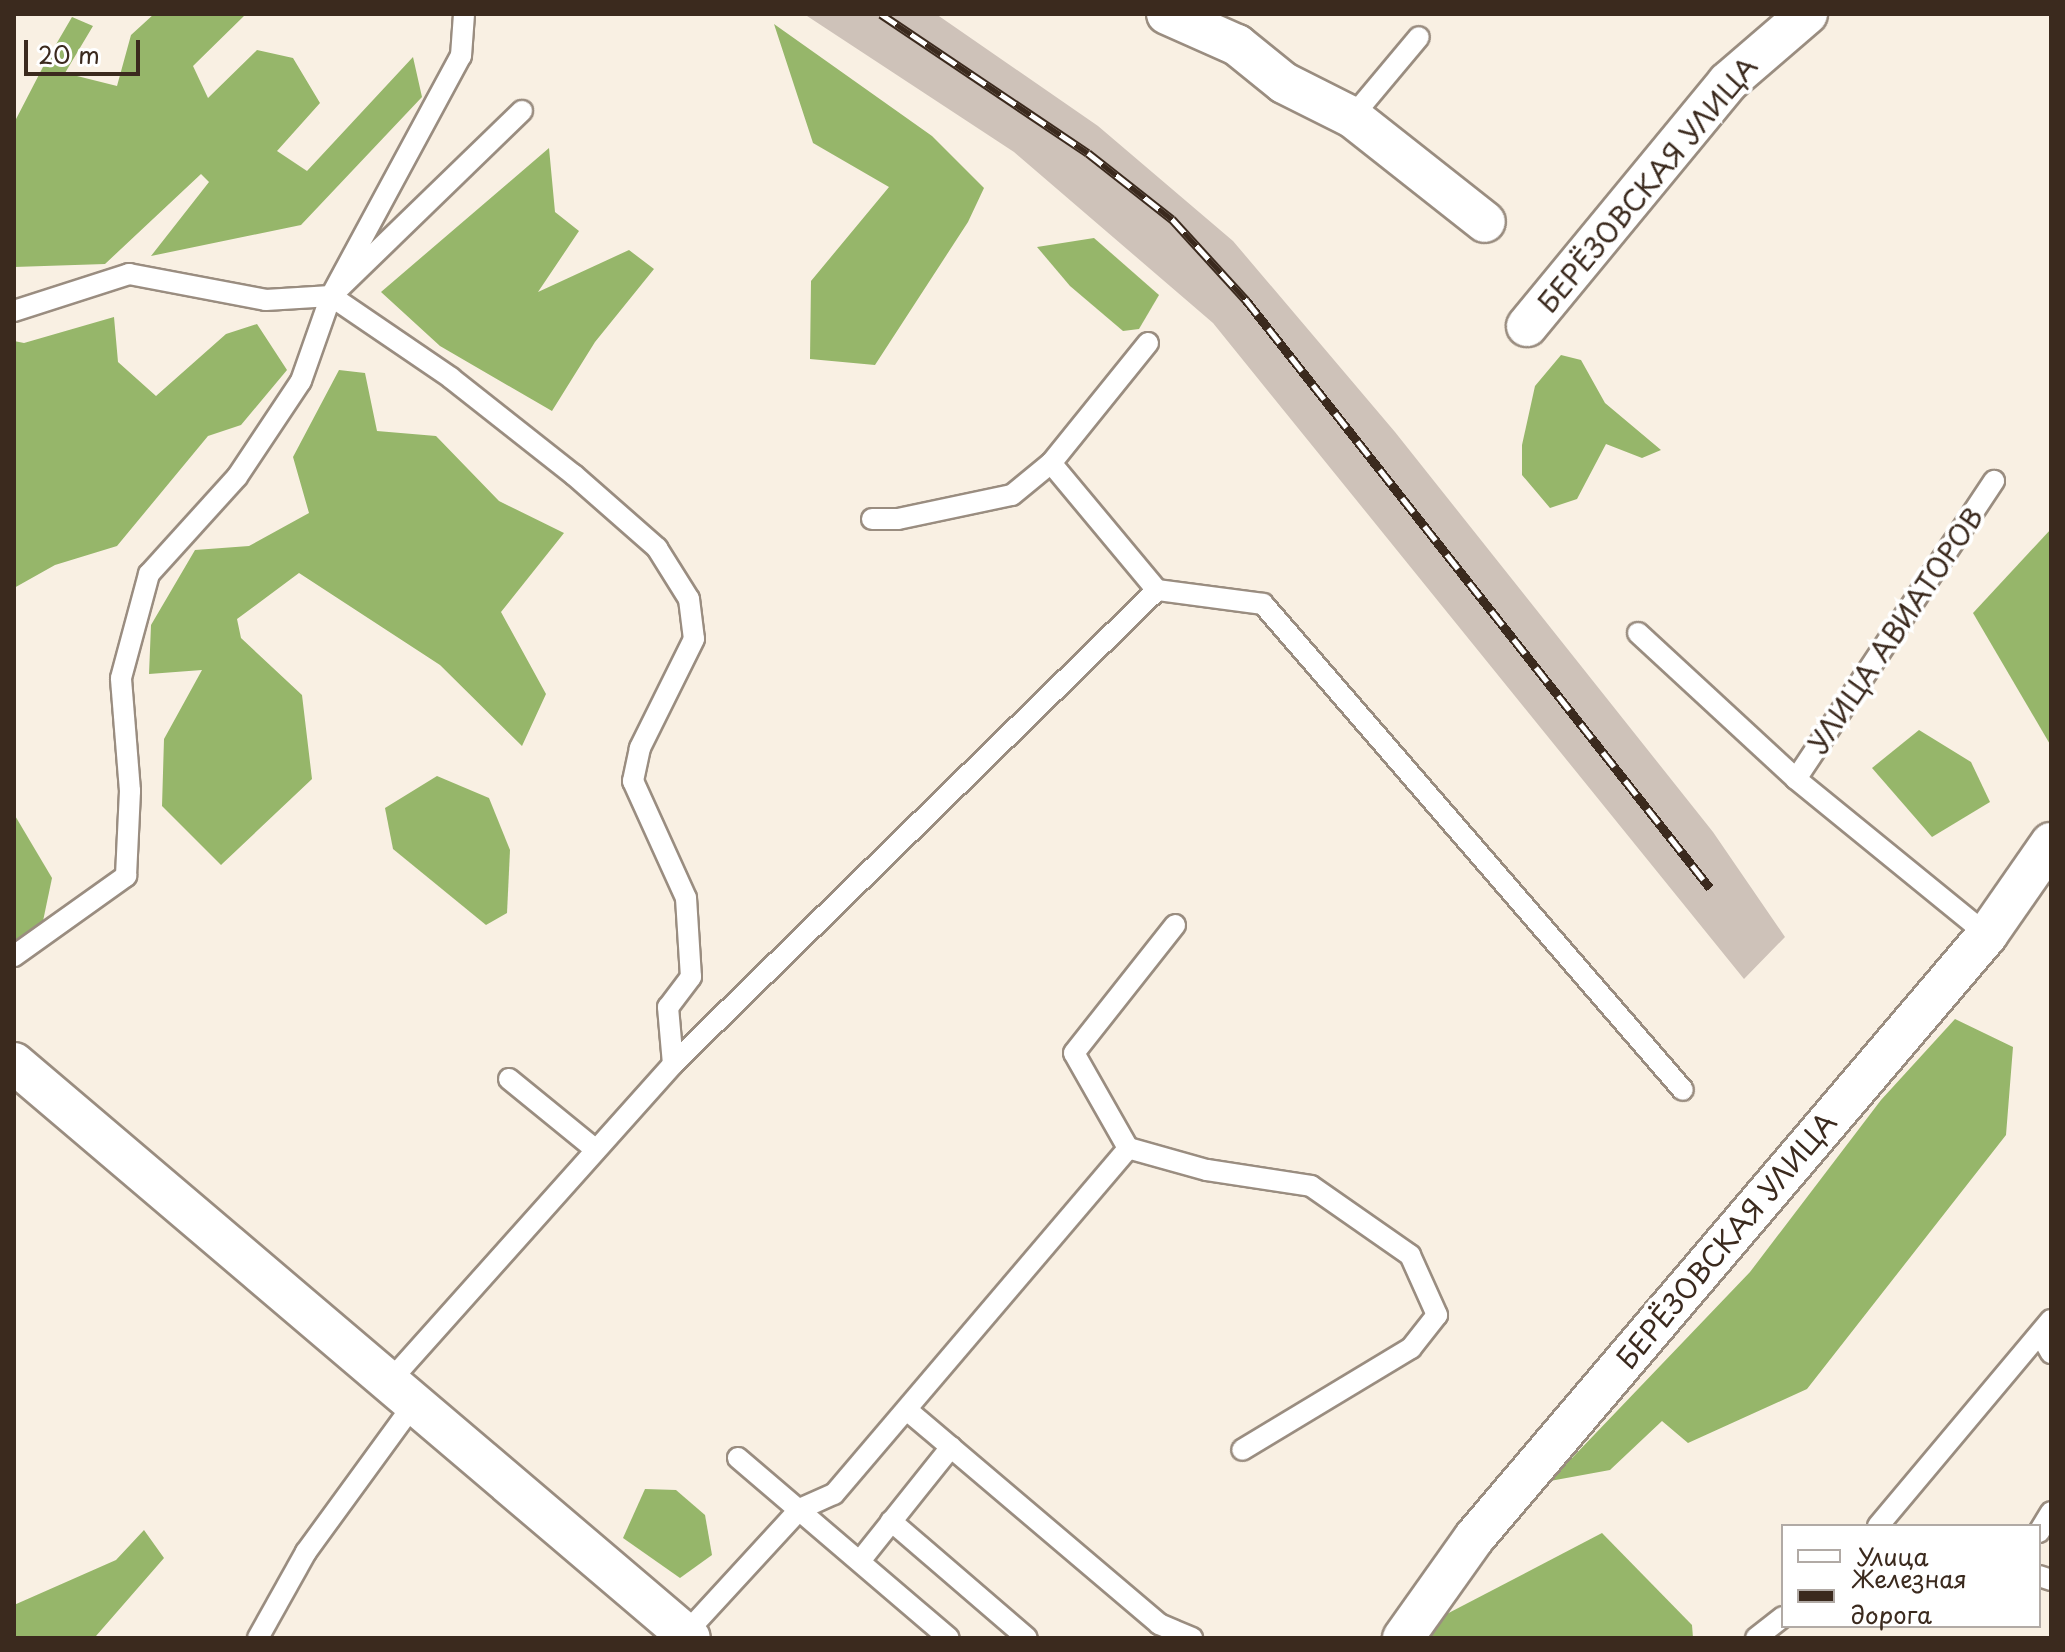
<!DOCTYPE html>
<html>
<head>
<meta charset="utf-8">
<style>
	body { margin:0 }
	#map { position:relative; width:2065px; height:1652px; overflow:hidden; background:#f9f0e3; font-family:"Playpen Sans",sans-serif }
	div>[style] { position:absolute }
	.industrial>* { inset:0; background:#cec2b9 }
	.forest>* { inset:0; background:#96b66a }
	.roads { filter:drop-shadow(2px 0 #9a8d80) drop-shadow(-2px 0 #9a8d80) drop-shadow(0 2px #9a8d80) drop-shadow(0 -2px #9a8d80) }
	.lane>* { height:20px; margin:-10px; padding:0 10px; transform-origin:10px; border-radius:10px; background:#fff }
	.street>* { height:40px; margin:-20px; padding:0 20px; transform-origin:20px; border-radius:20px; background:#fff }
	.rail>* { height:9px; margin-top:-4.5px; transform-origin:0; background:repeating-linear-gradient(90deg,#fff 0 18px,#3b2a1e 0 36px); box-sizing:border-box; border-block:2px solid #3b2a1e }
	span { translate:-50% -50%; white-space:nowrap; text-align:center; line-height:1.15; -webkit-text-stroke:8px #fff; paint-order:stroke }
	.street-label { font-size:28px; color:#3b2a1e }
	.frame { position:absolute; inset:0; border:16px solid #3b2a1e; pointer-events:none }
	.legend { position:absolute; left:1781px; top:1524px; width:260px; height:104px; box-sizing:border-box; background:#fff; border:2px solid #b1aaa5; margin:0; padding:10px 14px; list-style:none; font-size:24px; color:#3b2a1e }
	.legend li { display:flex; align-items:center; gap:16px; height:40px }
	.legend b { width:40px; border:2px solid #b1aaa5 }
	.scale { position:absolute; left:24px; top:40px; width:116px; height:36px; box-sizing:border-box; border:4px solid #3b2a1e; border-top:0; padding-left:10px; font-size:24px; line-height:28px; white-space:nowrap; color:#3b2a1e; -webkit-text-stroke:6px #fff; paint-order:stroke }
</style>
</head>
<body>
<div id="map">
	<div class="industrial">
		<div style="clip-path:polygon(804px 14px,936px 14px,1098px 126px,1233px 241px,1395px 432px,1713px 832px,1785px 937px,1744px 979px,1213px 323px,1014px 152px)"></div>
	</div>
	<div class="forest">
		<div style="clip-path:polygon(154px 14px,246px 14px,193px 66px,208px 98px,257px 50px,293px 58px,320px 103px,277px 151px,307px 171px,413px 57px,422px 97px,301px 225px,151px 256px,209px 182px,201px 174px,105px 264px,14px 267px,14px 123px,44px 65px,72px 17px,93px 26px,65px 73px,117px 86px,131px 35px)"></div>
		<div style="clip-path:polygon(774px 24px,932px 136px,984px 188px,968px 222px,875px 365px,810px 359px,811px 281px,889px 187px,813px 143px)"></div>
		<div style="clip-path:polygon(549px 148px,555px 212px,579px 231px,538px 292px,629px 250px,654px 269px,595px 342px,552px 411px,440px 346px,381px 292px)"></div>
		<div style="clip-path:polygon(1094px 238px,1159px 295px,1139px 329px,1123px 331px,1070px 286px,1037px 247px)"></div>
		<div style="clip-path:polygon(114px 317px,118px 362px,156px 396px,226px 334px,257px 324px,287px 370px,241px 425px,208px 436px,117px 546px,55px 565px,14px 588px,14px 341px,24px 343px)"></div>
		<div style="clip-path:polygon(1561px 355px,1581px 360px,1605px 403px,1661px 450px,1642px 458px,1606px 444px,1577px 499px,1550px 508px,1522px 475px,1522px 445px,1535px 386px)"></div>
		<div style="clip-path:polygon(339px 370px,365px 373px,377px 431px,436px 436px,499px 501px,564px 533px,501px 612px,546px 694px,522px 746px,440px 665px,299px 573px,237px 619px,241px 638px,302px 695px,312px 779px,221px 865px,162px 806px,164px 739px,202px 670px,149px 674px,151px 625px,195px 550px,249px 546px,309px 513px,293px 457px)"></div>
		<div style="clip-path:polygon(2051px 529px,2051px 746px,1973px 613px)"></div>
		<div style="clip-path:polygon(1919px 730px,1971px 762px,1990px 802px,1932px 837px,1872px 768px)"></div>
		<div style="clip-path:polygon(437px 776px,489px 798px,510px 850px,507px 913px,486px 925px,393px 849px,385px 808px)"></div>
		<div style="clip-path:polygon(14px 814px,52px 878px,38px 945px,14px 954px)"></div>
		<div style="clip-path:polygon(1955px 1019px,2013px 1047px,2006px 1135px,1807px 1389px,1688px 1443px,1662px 1421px,1610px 1470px,1550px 1481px,1750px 1272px,1881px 1100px)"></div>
		<div style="clip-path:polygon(645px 1489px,676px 1490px,705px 1515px,712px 1555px,680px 1578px,623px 1538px)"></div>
		<div style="clip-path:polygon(144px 1530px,164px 1558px,96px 1636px,14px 1638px,14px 1605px,116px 1560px)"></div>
		<div style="clip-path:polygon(1602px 1533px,1692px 1625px,1693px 1638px,1429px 1638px,1439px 1618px)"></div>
	</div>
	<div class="roads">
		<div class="lane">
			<div style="left:1352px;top:117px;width:104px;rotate:-50.1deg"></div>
			<div style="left:331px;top:296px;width:145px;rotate:34.3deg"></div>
			<div style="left:451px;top:378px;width:157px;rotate:38.3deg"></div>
			<div style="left:574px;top:475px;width:111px;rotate:41.3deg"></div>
			<div style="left:657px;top:548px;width:60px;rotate:57.9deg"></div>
			<div style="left:689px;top:599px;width:40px;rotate:82.9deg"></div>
			<div style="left:694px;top:639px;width:122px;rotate:116.4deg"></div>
			<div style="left:640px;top:748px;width:34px;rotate:102deg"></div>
			<div style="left:633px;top:781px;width:128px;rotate:65.6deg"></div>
			<div style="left:686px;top:898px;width:79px;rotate:86.4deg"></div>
			<div style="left:691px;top:977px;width:38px;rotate:127deg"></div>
			<div style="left:668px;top:1007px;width:57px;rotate:85deg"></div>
			<div style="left:14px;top:311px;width:121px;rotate:-17.8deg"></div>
			<div style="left:129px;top:274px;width:139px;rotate:10.7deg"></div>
			<div style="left:266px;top:300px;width:65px;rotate:-3.5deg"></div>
			<div style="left:331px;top:296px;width:266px;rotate:-44.1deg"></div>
			<div style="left:1148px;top:343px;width:154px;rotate:128.9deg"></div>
			<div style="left:1051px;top:463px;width:165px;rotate:50.2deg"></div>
			<div style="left:1157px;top:590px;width:107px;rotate:7.5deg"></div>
			<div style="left:1263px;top:604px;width:642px;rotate:49.17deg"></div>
			<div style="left:872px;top:519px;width:26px"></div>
			<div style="left:898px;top:519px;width:116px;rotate:-11.9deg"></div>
			<div style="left:1012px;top:495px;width:50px;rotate:-39.4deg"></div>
			<div style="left:1638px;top:633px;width:215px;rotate:42.7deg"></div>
			<div style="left:1796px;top:779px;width:247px;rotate:39.2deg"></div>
			<div style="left:1796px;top:779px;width:358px;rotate:-56.4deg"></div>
			<div style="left:14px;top:956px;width:138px;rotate:-35.5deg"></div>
			<div style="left:126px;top:876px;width:85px;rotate:-87.3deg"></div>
			<div style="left:130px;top:791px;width:113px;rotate:-94.6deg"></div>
			<div style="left:121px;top:678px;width:108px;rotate:-74.9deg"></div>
			<div style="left:149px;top:574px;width:131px;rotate:-47.8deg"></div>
			<div style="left:237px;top:477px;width:115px;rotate:-56.3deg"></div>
			<div style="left:301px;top:381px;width:90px;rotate:-70.6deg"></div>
			<div style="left:331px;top:296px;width:273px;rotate:-61.6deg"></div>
			<div style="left:461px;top:56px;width:42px;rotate:-85.9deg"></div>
			<div style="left:509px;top:1079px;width:112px;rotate:39.2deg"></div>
			<div style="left:1128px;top:1148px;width:82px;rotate:15.6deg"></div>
			<div style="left:1207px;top:1170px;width:105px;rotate:8.7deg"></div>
			<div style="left:1311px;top:1186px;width:121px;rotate:34.9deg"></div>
			<div style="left:1410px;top:1255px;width:66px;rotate:65.8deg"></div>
			<div style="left:1437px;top:1315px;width:42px;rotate:128.2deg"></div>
			<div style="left:1411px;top:1348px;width:197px;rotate:148.9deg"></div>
			<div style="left:2040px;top:1334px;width:22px;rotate:60deg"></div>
			<div style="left:389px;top:1382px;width:426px;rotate:-48.2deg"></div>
			<div style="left:673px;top:1064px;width:677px;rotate:-44.4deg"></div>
			<div style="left:907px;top:1410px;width:331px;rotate:40.3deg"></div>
			<div style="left:1159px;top:1624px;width:36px;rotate:23deg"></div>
			<div style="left:738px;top:1458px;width:277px;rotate:40.5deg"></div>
			<div style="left:891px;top:1521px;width:179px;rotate:40.7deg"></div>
			<div style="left:1878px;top:1526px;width:269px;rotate:-50deg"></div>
			<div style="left:2039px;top:1532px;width:23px;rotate:-59deg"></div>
			<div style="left:860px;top:1561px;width:146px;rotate:-51.4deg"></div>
			<div style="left:2039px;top:1576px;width:13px;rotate:18deg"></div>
			<div style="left:685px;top:1634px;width:170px;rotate:-47.4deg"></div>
			<div style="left:800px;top:1509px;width:37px;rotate:-24deg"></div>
			<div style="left:834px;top:1494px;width:454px;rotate:-49.6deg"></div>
			<div style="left:1128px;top:1148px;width:109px;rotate:-119.6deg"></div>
			<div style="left:1074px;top:1053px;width:163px;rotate:-51.7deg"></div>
			<div style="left:258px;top:1638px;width:98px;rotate:-60.8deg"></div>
			<div style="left:306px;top:1552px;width:182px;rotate:-53.9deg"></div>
			<div style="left:1756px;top:1638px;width:34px;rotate:-38deg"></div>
		</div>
		<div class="street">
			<div style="left:1167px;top:14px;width:77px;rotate:23.9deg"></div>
			<div style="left:1237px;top:45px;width:60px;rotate:39deg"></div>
			<div style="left:1284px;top:83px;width:76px;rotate:26.6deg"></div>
			<div style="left:1352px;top:117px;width:169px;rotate:38.3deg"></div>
			<div style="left:1527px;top:326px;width:316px;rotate:-50.5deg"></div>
			<div style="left:1728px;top:82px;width:104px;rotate:-40.7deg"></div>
			<div style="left:14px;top:1063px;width:887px;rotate:40.38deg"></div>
			<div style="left:1403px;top:1638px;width:123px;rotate:-54.6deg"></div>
			<div style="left:1474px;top:1538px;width:792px;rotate:-49.61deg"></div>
			<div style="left:1987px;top:935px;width:112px;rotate:-55.2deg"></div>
		</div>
	</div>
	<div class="rail">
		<div style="left:881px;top:14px;width:249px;rotate:33.9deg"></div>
		<div style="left:1088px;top:153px;width:107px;rotate:38.2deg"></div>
		<div style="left:1172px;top:219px;width:110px;rotate:47.6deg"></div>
		<div style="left:1246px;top:300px;width:749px;rotate:51.72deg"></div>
	</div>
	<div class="street-label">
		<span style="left:1647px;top:184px;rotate:-50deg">БЕРЁЗОВСКАЯ УЛИЦА</span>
		<span style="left:1895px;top:630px;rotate:-56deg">УЛИЦА АВИАТОРОВ</span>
		<span style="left:1726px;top:1240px;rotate:-50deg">БЕРЁЗОВСКАЯ УЛИЦА</span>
	</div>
	<div class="frame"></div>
	<ul class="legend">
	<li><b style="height:10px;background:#fff"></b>Улица</li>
	<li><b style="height:10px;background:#3b2a1e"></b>Железная дорога</li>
	</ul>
	<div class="scale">20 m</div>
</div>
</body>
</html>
